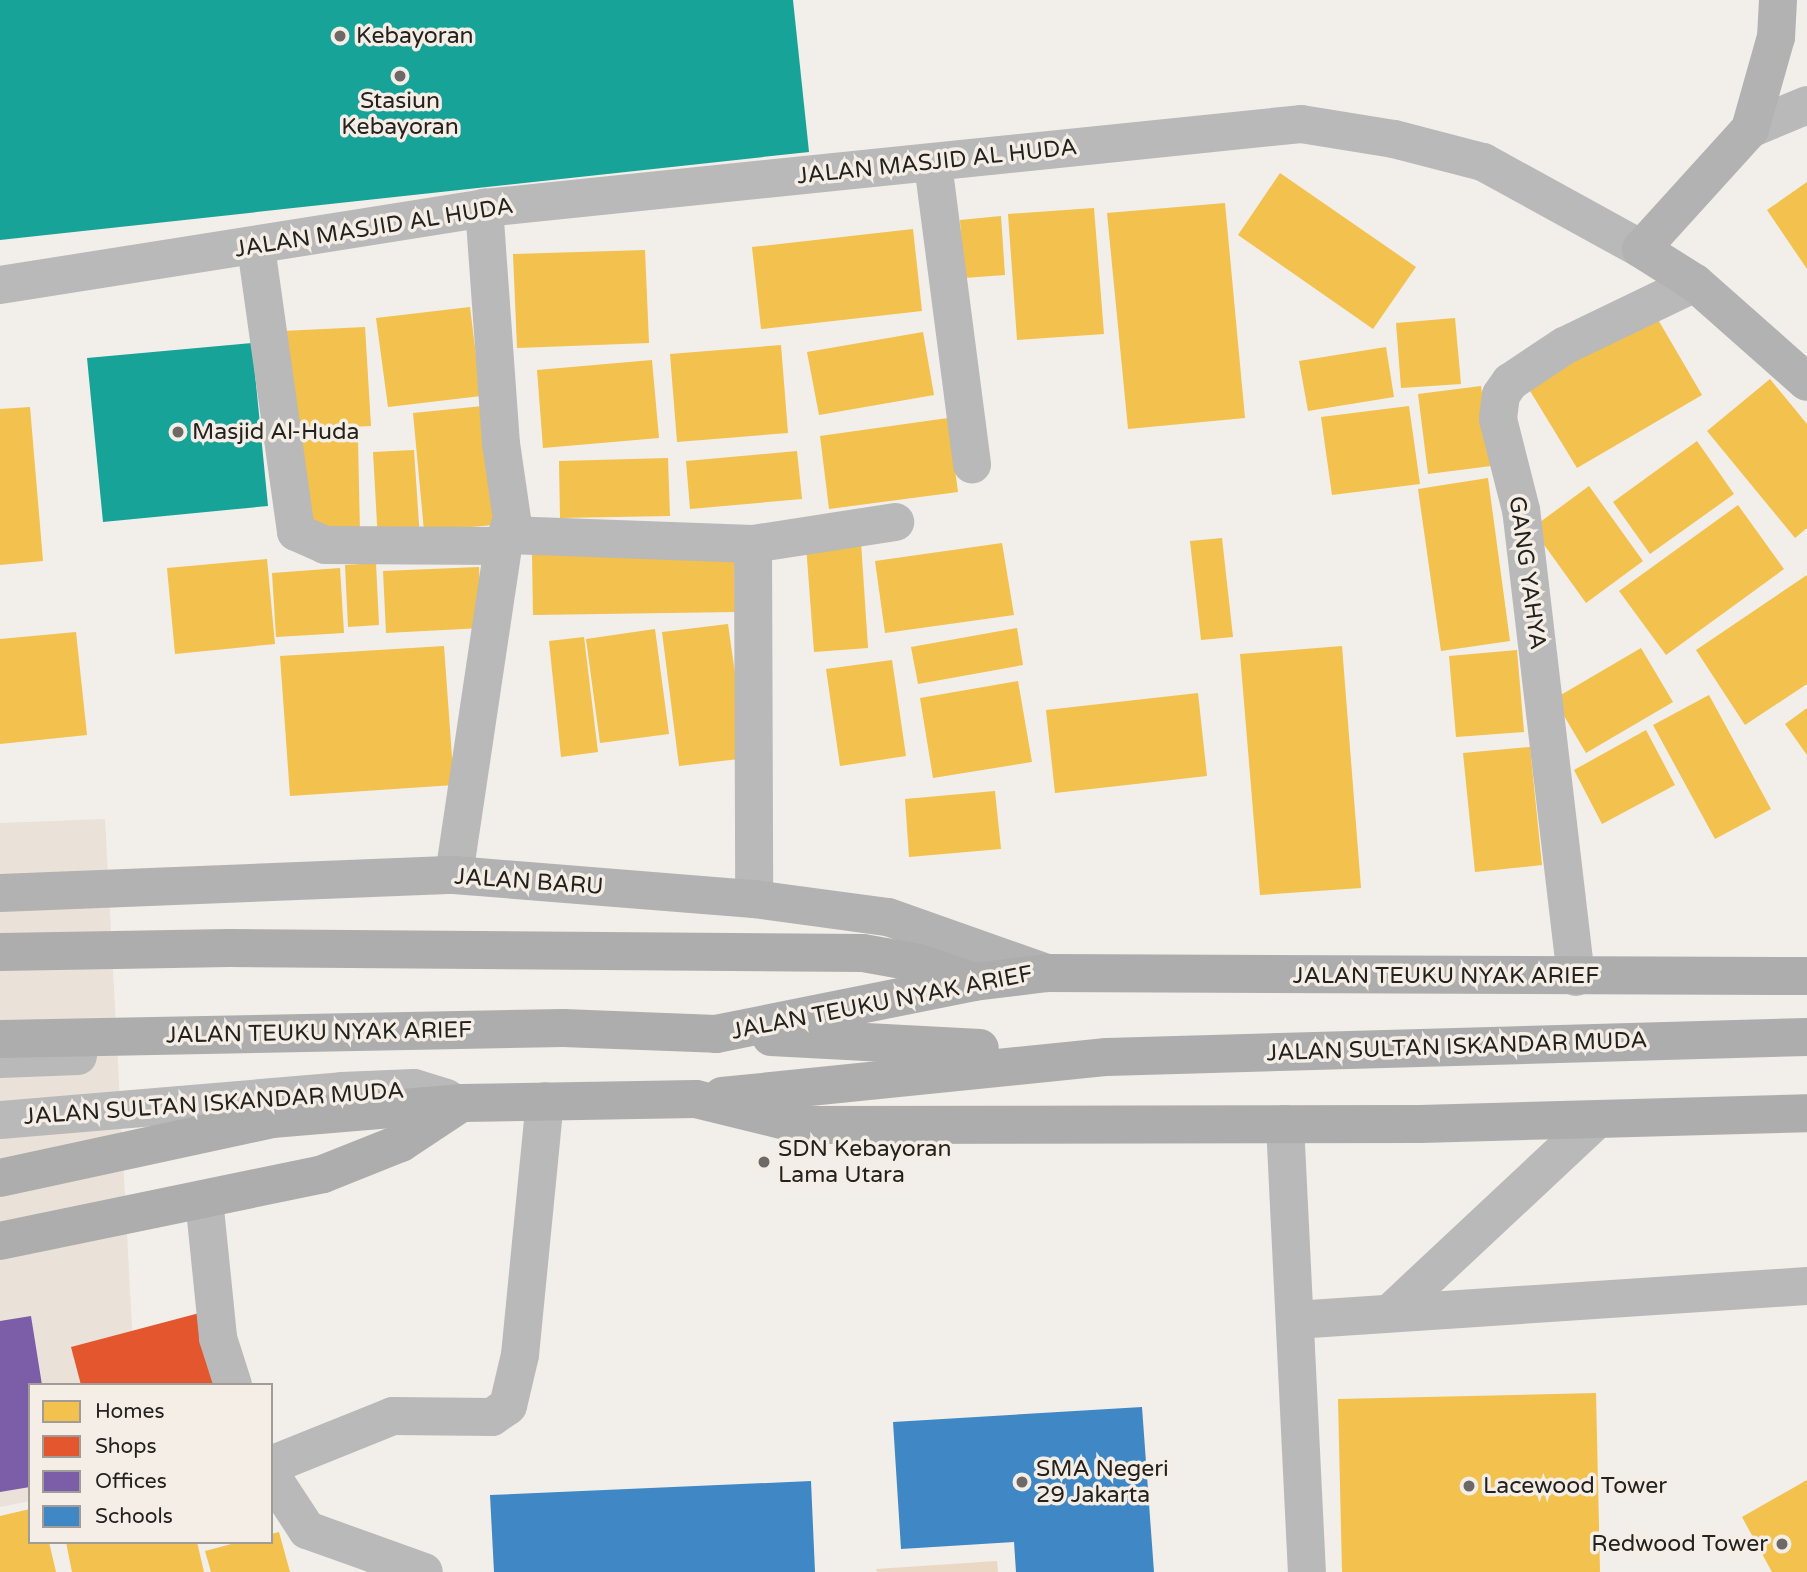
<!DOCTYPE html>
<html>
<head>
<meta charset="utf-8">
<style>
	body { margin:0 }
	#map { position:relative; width:1807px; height:1572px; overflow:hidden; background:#f2eeea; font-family:"Varela Round",sans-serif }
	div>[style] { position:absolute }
	.built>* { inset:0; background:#eae1d8 }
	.green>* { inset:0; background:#ead8c5 }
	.homes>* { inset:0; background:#f2c14e }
	.shops>* { inset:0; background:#e4572e }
	.offices>* { inset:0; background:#7b5ea7 }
	.schools>* { inset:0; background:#3f88c5 }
	.public>* { inset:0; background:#17a398 }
	.minor>* { height:38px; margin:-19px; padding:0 19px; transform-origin:19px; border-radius:19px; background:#b9b9ba }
	.major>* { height:38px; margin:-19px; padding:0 19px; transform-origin:19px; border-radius:19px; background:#b2b2b2 }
	.highway>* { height:38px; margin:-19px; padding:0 19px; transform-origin:19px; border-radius:19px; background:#acadac }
	.dots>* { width:19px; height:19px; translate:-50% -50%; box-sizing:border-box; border:4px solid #f5eee7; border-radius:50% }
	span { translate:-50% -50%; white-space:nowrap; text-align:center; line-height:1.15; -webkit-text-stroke:7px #f5eee7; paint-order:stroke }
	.poi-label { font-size:23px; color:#24221f }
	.left { translate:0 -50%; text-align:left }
	.right { translate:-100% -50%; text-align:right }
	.street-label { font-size:23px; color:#24221f }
	.legend { position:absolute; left:28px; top:1383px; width:245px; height:161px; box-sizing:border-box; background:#f5eee7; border:2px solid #a19c97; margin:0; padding:9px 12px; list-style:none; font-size:21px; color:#24221f }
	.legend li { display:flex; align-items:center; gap:14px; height:35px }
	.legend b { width:35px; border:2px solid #a19c97 }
</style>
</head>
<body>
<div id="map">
	<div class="built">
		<div style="clip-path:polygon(105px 819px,135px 1385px,30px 1385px,30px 1501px,0 1507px,0 823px)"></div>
	</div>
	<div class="green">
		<div style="clip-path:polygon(997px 1561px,998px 1572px,877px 1572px,876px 1569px)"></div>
	</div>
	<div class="homes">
		<div style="clip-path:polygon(1280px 173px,1416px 267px,1373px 329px,1238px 235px)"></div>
		<div style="clip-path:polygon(1807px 182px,1807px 269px,1767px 210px)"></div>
		<div style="clip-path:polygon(1225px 203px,1245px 418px,1128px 429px,1107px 213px)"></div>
		<div style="clip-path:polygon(1094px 208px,1104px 334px,1017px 340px,1008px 214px)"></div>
		<div style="clip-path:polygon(1001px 216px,1005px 275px,964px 278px,960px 220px)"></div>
		<div style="clip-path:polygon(913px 229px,922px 311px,761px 329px,752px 247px)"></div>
		<div style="clip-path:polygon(645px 250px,649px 343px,517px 348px,513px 254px)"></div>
		<div style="clip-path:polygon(470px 307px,481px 396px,388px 407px,376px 318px)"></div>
		<div style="clip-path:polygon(1653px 311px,1702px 395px,1577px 468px,1527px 386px)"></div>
		<div style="clip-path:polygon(1455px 318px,1461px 384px,1401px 388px,1396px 323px)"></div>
		<div style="clip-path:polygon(365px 327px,371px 426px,289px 430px,283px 331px)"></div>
		<div style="clip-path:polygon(923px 332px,934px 395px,819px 415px,807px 352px)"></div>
		<div style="clip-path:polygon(781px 345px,788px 433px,677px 442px,670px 354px)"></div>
		<div style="clip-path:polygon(1386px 347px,1394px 397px,1308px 411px,1299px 361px)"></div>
		<div style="clip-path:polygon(652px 360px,659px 438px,543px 448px,537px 370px)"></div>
		<div style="clip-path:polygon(1770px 379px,1807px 424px,1807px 528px,1795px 538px,1707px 431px)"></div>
		<div style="clip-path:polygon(1481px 386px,1491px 466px,1428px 474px,1418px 394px)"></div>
		<div style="clip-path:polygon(493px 405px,505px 524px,424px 531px,413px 413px)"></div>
		<div style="clip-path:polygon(1409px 406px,1420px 484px,1332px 495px,1321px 417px)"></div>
		<div style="clip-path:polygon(30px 407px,43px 561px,0 565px,0 409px)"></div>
		<div style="clip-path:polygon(948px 418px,958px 492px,829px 509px,820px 436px)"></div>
		<div style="clip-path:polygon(358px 439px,360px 534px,302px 536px,300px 440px)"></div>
		<div style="clip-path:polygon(1697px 441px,1734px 494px,1650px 554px,1613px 502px)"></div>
		<div style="clip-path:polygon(414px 450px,420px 539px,378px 542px,373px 452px)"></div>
		<div style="clip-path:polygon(797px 451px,802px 499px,690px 509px,686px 461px)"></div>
		<div style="clip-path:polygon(668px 458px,670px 516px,560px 518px,559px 461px)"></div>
		<div style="clip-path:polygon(1488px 478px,1510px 641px,1441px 651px,1418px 489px)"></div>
		<div style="clip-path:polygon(1589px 486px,1643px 561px,1586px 603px,1532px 528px)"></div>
		<div style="clip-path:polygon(1738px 505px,1784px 569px,1666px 655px,1619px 591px)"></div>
		<div style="clip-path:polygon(1222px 538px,1233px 637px,1201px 640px,1190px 541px)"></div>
		<div style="clip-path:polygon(861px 542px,868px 648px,814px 652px,806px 545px)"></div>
		<div style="clip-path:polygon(1002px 543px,1014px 615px,885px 633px,875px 561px)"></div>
		<div style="clip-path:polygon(734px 551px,735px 612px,533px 615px,532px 554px)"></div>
		<div style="clip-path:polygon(267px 559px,275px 644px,175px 654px,167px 568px)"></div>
		<div style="clip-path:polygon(376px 563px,379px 625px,348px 627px,345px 565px)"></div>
		<div style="clip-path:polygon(479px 567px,482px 628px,386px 633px,383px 571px)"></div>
		<div style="clip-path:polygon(340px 568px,344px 633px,276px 637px,272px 573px)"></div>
		<div style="clip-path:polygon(1807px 575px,1807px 684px,1745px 725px,1696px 650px)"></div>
		<div style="clip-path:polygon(728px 624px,747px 758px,679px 766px,662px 632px)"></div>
		<div style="clip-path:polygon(1017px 628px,1023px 665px,918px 684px,911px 647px)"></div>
		<div style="clip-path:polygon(655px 629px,669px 734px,600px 743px,586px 639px)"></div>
		<div style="clip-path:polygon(76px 632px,87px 735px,0 744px,0 639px)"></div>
		<div style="clip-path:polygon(584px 637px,598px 752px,561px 757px,549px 641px)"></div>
		<div style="clip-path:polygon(444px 646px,454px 785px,290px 796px,280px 656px)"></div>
		<div style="clip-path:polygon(1342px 646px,1361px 888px,1260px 895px,1240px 654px)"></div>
		<div style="clip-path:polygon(1641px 648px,1673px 702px,1586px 753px,1554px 699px)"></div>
		<div style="clip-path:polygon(1517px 650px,1524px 732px,1456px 737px,1449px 656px)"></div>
		<div style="clip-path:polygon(892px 660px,906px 756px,840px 766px,826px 669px)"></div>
		<div style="clip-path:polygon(1018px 681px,1032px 762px,933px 778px,920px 698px)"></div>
		<div style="clip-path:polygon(1198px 693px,1207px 776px,1055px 793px,1046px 710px)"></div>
		<div style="clip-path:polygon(1709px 695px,1771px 809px,1715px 839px,1653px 725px)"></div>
		<div style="clip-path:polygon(1807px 708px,1807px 755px,1785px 724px)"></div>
		<div style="clip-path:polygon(1646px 730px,1675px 785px,1602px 824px,1574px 770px)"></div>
		<div style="clip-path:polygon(1530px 747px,1542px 865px,1475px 872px,1463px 753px)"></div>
		<div style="clip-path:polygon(995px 791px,1001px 849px,909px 857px,905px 799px)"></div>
		<div style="clip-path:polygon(1596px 1393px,1600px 1572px,1342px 1572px,1338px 1399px)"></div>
		<div style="clip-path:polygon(1807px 1480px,1807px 1572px,1772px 1572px,1742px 1517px)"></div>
		<div style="clip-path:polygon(30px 1509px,30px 1542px,49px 1542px,56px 1572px,0 1572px,0 1516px)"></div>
		<div style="clip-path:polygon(279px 1532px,290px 1572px,211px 1572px,205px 1551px,239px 1542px,271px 1542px,271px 1534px)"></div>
		<div style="clip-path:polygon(66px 1542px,197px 1542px,204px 1572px,72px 1572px)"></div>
	</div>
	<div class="shops">
		<div style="clip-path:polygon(207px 1311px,227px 1385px,81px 1385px,71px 1347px)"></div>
	</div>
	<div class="offices">
		<div style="clip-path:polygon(31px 1316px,42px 1385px,30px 1385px,30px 1487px,0 1492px,0 1321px)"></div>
	</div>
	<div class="schools">
		<div style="clip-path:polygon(1142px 1407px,1154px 1572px,1016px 1572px,1014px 1542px,901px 1549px,893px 1422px)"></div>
		<div style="clip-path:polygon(811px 1481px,815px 1572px,494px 1572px,490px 1495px)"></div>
	</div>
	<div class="public">
		<div style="clip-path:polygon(0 0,793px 0,809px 152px,0 240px)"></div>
		<div style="clip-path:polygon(252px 343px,268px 506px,103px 522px,87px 358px)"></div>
	</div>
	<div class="minor">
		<div style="left:1750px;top:129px;width:62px;rotate:-22.8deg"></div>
		<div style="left:933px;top:164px;width:303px;rotate:82.6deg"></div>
		<div style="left:256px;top:247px;width:288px;rotate:82deg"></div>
		<div style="left:296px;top:532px;width:32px;rotate:24deg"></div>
		<div style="left:325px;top:545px;width:178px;rotate:0.3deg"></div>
		<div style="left:0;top:285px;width:490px;rotate:-9deg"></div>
		<div style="left:484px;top:208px;width:821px;rotate:-5.87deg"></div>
		<div style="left:1301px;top:124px;width:94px;rotate:9.2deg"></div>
		<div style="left:1394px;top:139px;width:92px;rotate:14.5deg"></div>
		<div style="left:1483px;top:162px;width:180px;rotate:28.8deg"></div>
		<div style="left:507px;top:535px;width:246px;rotate:2.1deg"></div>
		<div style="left:753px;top:544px;width:355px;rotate:89.8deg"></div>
		<div style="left:753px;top:544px;width:144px;rotate:-8.8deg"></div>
		<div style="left:454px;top:875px;width:333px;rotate:-81.5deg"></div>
		<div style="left:503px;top:546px;width:28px;rotate:-72deg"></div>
		<div style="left:512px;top:519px;width:76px;rotate:-98.3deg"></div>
		<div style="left:501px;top:444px;width:237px;rotate:-94.1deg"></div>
		<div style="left:1576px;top:977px;width:470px;rotate:-96.7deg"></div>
		<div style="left:1521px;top:510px;width:94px;rotate:-104.2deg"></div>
		<div style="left:1498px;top:419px;width:24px;rotate:-83deg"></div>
		<div style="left:1501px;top:395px;width:16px;rotate:-55deg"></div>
		<div style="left:1510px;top:382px;width:65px;rotate:-33.7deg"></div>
		<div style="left:1564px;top:346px;width:145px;rotate:-25.7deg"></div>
		<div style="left:0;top:1059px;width:78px;rotate:-2.2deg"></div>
		<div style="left:0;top:1120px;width:343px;rotate:-4.8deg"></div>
		<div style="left:342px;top:1091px;width:72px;rotate:-2.4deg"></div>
		<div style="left:414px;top:1088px;width:34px;rotate:17deg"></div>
		<div style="left:1285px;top:1124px;width:449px;rotate:87.2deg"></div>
		<div style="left:204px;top:1199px;width:140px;rotate:84.2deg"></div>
		<div style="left:218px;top:1338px;width:49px;rotate:72.3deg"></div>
		<div style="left:1390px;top:1313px;width:282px;rotate:-43.1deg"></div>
		<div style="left:1295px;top:1320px;width:513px;rotate:-3.8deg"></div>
		<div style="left:271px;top:1465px;width:131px;rotate:-21.9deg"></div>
		<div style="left:393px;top:1416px;width:99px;rotate:0.6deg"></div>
		<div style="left:492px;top:1417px;width:19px;rotate:-35deg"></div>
		<div style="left:508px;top:1406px;width:52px;rotate:-76.8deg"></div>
		<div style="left:520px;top:1355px;width:255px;rotate:-84.4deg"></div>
		<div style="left:271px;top:1475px;width:66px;rotate:56.8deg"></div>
		<div style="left:307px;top:1530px;width:124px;rotate:19.7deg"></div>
	</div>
	<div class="major">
		<div style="left:1778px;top:0;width:37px;rotate:93deg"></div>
		<div style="left:1776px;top:37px;width:96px;rotate:105.8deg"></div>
		<div style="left:1750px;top:129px;width:162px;rotate:132.2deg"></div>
		<div style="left:1641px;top:249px;width:64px;rotate:32.2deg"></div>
		<div style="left:1695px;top:283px;width:149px;rotate:41.5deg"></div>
		<div style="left:0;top:893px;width:454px;rotate:-2.3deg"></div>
		<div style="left:454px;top:875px;width:301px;rotate:4.6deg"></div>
		<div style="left:754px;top:899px;width:135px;rotate:7.7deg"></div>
		<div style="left:888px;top:917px;width:169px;rotate:19.4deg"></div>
	</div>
	<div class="highway">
		<div style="left:0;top:952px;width:230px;rotate:-1deg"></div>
		<div style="left:230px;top:948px;width:633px;rotate:0.45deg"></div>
		<div style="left:863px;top:953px;width:57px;rotate:10.1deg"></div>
		<div style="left:919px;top:963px;width:58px;rotate:19.1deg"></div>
		<div style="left:771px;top:1037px;width:209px;rotate:3deg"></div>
		<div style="left:0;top:1039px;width:563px;rotate:-1.12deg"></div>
		<div style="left:563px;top:1028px;width:153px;rotate:2.2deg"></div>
		<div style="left:716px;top:1034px;width:263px;rotate:-11.4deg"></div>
		<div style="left:974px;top:982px;width:74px;rotate:-7deg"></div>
		<div style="left:1047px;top:973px;width:760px;rotate:0.23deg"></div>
		<div style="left:722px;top:1096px;width:387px;rotate:-5.8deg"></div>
		<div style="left:1107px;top:1057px;width:700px;rotate:-1.64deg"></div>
		<div style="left:0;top:1178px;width:278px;rotate:-12.2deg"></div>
		<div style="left:272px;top:1119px;width:191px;rotate:-4.8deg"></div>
		<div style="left:462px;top:1103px;width:234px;rotate:-1deg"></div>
		<div style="left:696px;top:1099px;width:109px;rotate:13.8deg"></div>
		<div style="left:802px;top:1125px;width:618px;rotate:-0.09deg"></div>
		<div style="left:1420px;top:1124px;width:387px;rotate:-1.6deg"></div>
		<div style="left:0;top:1241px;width:330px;rotate:-11.7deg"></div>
		<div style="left:323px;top:1174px;width:84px;rotate:-21.7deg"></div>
		<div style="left:401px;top:1143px;width:67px;rotate:-33.5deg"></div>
	</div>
	<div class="dots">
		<div style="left:340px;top:36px;background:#6c6966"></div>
		<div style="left:400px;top:76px;background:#6c6966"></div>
		<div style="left:178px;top:432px;background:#6c6966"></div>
		<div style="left:764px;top:1162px;background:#6c6966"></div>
		<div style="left:1022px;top:1482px;background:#6c6966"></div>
		<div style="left:1469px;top:1486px;background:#6c6966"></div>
		<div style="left:1782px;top:1544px;background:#6c6966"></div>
	</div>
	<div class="poi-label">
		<span class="left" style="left:356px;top:36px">Kebayoran</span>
		<span style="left:400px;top:114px">Stasiun<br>Kebayoran</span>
		<span class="left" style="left:192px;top:432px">Masjid Al-Huda</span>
		<span class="left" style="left:778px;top:1162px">SDN Kebayoran<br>Lama Utara</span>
		<span class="left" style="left:1036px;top:1482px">SMA Negeri<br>29 Jakarta</span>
		<span class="left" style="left:1483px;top:1486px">Lacewood Tower</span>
		<span class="right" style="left:1768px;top:1544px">Redwood Tower</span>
	</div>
	<div class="street-label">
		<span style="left:937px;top:162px;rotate:-6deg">JALAN MASJID AL HUDA</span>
		<span style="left:374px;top:228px;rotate:-9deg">JALAN MASJID AL HUDA</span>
		<span style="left:1527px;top:573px;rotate:82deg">GANG YAHYA</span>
		<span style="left:529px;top:882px;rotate:4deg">JALAN BARU</span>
		<span style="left:1446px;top:976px">JALAN TEUKU NYAK ARIEF</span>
		<span style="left:882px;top:1003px;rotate:-11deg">JALAN TEUKU NYAK ARIEF</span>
		<span style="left:319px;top:1033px;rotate:-1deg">JALAN TEUKU NYAK ARIEF</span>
		<span style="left:1457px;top:1047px;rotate:-2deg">JALAN SULTAN ISKANDAR MUDA</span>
		<span style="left:214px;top:1104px;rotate:-4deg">JALAN SULTAN ISKANDAR MUDA</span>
	</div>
	<ul class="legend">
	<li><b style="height:19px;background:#f2c14e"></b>Homes</li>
	<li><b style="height:19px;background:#e4572e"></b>Shops</li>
	<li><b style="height:19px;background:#7b5ea7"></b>Offices</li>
	<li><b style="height:19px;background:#3f88c5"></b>Schools</li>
	</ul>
</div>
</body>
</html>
